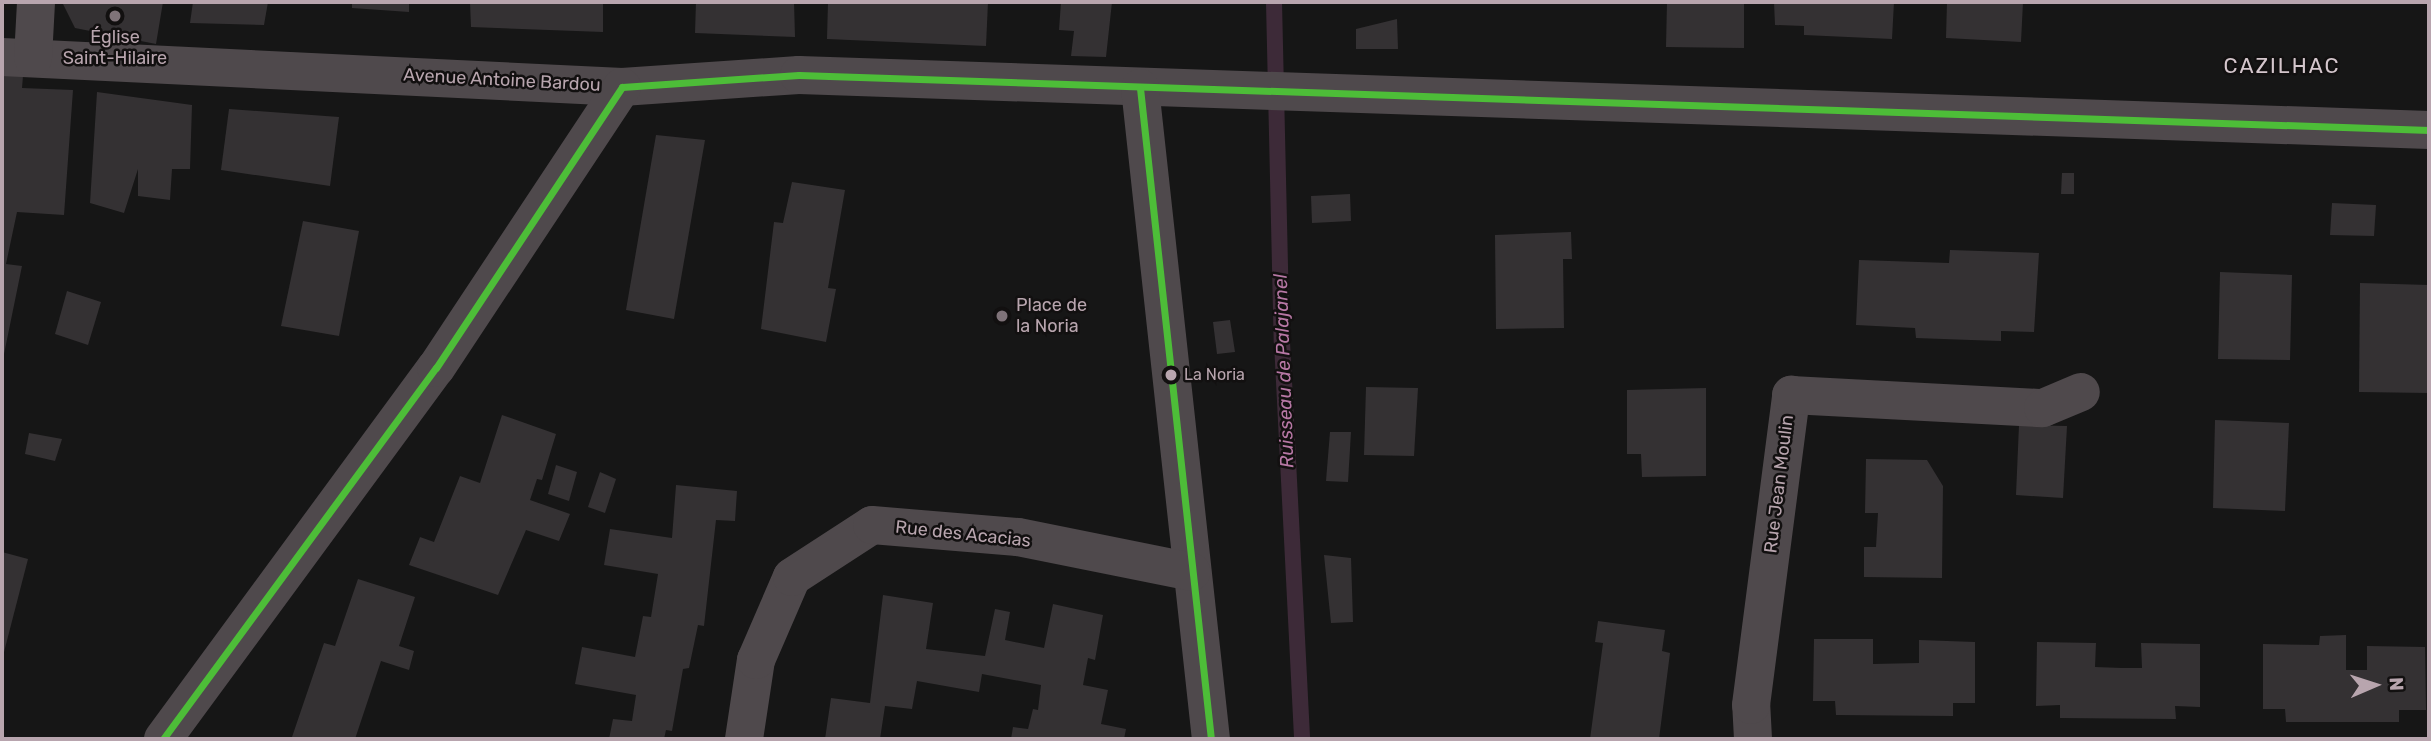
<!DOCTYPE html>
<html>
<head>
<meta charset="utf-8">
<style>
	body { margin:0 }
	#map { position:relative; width:2431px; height:741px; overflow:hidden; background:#161616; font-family:Rubik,sans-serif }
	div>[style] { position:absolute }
	.stream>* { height:16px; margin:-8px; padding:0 8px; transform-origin:8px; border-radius:8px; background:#3d2a38 }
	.building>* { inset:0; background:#343133 }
	.minor>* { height:38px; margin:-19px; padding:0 19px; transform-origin:19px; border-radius:19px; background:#4f494c }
	.bus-1>* { height:7px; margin:-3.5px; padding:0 3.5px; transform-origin:3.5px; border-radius:3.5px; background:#4dbd38 }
	.dots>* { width:19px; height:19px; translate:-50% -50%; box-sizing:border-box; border:4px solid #121010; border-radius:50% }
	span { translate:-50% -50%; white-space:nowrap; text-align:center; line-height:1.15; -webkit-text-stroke:5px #121010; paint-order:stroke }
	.bus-label { font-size:16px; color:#b8a5ae }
	.left { translate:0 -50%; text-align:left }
	.poi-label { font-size:18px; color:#b8a5ae }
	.street-label { font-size:18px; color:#b8a5ae }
	.water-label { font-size:19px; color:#b778a5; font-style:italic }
	.quarter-label { font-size:21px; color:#d4c6cc; letter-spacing:2px }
	.frame { position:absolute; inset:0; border:4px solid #b8a5ae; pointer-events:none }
	.north { position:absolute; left:2340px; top:650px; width:70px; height:70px; -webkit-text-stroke:5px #121010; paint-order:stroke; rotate:87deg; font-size:19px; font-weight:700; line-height:28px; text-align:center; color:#b8a5ae }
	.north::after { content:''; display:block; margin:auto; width:24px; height:32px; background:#b8a5ae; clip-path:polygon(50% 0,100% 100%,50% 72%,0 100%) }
</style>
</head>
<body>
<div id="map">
	<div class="stream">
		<div style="left:1274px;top:2px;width:340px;rotate:88.7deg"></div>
		<div style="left:1282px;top:342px;width:398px;rotate:87.1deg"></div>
	</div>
	<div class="building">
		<div style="clip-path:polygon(62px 2px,163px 2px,156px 44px,75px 28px)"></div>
		<div style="clip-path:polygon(193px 2px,268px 2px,264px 25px,190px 23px)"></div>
		<div style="clip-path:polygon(352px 2px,409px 2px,409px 12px,352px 8px)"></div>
		<div style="clip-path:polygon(470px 2px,603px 2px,603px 32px,471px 27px)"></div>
		<div style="clip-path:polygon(696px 2px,794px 2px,795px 37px,695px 33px)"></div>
		<div style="clip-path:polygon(828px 2px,988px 2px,986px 46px,827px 39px)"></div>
		<div style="clip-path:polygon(1061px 2px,1112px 2px,1106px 57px,1071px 56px,1074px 31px,1059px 30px)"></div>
		<div style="clip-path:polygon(1667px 2px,1744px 2px,1744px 48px,1666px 47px)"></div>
		<div style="clip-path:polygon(1774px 2px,1894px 2px,1892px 39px,1804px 35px,1804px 26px,1775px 25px)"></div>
		<div style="clip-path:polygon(1947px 2px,2023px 2px,2021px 42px,1946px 38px)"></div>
		<div style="clip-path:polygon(1397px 19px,1398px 49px,1356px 49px,1356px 29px)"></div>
		<div style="clip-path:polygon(2px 75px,23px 76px,22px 88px,73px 90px,64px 215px,17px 212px,6px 264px,22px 266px,3px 359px)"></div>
		<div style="clip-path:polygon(97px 92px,192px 105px,190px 169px,172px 169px,170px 200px,138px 196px,138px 169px,124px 213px,90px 203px)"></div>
		<div style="clip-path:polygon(229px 109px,339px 117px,330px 186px,221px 170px)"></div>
		<div style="clip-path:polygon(656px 135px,705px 140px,674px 319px,626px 310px)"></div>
		<div style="clip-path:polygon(2062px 173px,2074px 173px,2074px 194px,2061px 194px)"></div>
		<div style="clip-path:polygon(792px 182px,845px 190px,828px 288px,836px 289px,826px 342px,761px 329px,774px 222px,783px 223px)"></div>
		<div style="clip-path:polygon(1350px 194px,1351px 221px,1312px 223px,1311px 196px)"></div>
		<div style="clip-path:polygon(2332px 203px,2376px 205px,2374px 236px,2330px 235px)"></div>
		<div style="clip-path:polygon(303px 221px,359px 231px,339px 336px,281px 326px)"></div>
		<div style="clip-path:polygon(1571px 232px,1572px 259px,1563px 259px,1564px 328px,1496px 329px,1495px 235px)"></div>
		<div style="clip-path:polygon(1950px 250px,2039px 253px,2034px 332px,2001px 331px,2001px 341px,1971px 340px,1916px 338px,1915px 328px,1856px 325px,1859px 260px,1949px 263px)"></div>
		<div style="clip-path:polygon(2220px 272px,2292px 275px,2290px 360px,2218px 359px)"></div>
		<div style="clip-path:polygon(2360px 283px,2429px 285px,2429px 393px,2359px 392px)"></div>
		<div style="clip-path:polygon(67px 291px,101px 302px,88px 345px,55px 334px)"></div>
		<div style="clip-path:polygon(1230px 320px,1235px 352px,1217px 354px,1213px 322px)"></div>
		<div style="clip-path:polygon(1366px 387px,1418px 388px,1414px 456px,1364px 455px)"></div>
		<div style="clip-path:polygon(1706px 388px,1706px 476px,1642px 477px,1641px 454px,1627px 454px,1627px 390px)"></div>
		<div style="clip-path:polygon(502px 415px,556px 434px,542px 480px,537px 479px,530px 500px,570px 514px,559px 541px,526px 530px,498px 595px,409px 565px,420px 537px,434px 542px,460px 476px,480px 483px)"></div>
		<div style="clip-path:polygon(2215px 420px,2289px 423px,2285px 511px,2213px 508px)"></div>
		<div style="clip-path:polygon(2019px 425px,2067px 426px,2063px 498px,2016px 495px)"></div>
		<div style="clip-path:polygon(1330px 432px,1351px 432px,1348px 482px,1326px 481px)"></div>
		<div style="clip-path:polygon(29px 433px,62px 439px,55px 461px,25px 454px)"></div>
		<div style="clip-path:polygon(1866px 459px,1927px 460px,1943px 486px,1942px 578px,1864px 577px,1864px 547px,1876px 547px,1878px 513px,1865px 513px)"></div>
		<div style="clip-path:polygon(556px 465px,577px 472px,569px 501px,548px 494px)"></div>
		<div style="clip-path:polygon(600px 472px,616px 479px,605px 513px,588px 507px)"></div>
		<div style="clip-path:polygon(676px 485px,737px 491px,735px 521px,716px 520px,704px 626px,698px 625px,689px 668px,683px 669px,672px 731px,666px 730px,664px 739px,609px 739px,613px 719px,632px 721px,636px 695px,575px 684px,582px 647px,635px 657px,643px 616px,651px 617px,658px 574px,604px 565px,610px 529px,672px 538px)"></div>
		<div style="clip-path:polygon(2px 552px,28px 559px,3px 656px,2px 656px)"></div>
		<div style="clip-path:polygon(1324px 555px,1351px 558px,1353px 622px,1331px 623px)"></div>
		<div style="clip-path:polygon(358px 579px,415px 597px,399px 646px,414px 651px,409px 670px,381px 661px,355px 739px,292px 737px,324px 643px,335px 646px)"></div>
		<div style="clip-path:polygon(883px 595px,933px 603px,926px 649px,985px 656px,995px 609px,1010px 612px,1005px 640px,1044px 648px,1053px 604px,1103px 615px,1095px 660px,1088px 658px,1083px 685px,1108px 690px,1101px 724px,1126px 729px,1124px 739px,1011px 739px,1013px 727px,1028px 729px,1033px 709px,1038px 710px,1041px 685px,982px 674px,979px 692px,917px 681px,912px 709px,885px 706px,880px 739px,825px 739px,831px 698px,870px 703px)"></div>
		<div style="clip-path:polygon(1598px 621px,1665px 630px,1662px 651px,1670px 653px,1659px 739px,1590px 739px,1603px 643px,1595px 642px)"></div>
		<div style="clip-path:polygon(2346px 635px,2346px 670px,2367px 670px,2367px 646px,2425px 647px,2426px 710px,2399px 710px,2399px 722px,2286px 722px,2285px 709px,2263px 709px,2263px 644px,2319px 645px,2320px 636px)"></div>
		<div style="clip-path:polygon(1814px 639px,1873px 639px,1873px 664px,1919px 663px,1919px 640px,1975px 642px,1975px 703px,1953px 703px,1953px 716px,1836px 715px,1835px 701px,1813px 701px)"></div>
		<div style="clip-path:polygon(2037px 642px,2096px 643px,2095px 667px,2122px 668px,2142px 668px,2141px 643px,2200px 644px,2200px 707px,2175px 706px,2176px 719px,2060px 718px,2060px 705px,2036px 706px)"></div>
	</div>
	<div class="minor">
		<div style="left:2px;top:57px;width:621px;rotate:2.77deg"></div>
		<div style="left:622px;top:87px;width:177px;rotate:-3.9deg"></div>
		<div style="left:799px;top:75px;width:1631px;rotate:1.93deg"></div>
		<div style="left:33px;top:58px;width:56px;rotate:-86.9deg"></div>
		<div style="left:1140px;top:88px;width:655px;rotate:83.78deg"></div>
		<div style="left:163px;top:739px;width:461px;rotate:-53.7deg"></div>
		<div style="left:436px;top:368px;width:337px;rotate:-56.5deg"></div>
		<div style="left:744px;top:739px;width:80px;rotate:-81.4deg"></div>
		<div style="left:756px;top:660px;width:90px;rotate:-66.6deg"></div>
		<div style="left:792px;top:577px;width:95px;rotate:-33deg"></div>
		<div style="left:872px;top:525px;width:146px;rotate:4.7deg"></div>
		<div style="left:1018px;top:537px;width:177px;rotate:11.4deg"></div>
		<div style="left:1753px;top:739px;width:34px;rotate:-93deg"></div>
		<div style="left:1751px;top:705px;width:313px;rotate:-82.6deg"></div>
		<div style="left:1791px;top:395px;width:252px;rotate:3deg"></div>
		<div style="left:2043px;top:408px;width:41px;rotate:-22.8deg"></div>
	</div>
	<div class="bus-1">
		<div style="left:622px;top:87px;width:177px;rotate:-3.9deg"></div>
		<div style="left:799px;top:75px;width:1631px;rotate:1.93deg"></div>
		<div style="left:1140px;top:88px;width:655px;rotate:83.78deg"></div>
		<div style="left:163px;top:739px;width:461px;rotate:-53.7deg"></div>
		<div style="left:436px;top:368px;width:337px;rotate:-56.5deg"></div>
	</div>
	<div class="dots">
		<div style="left:115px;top:16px;background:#7f7379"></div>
		<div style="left:1002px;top:316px;background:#7f7379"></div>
		<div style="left:1171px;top:375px;background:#b8a5ae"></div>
	</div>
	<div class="bus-label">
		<span class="left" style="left:1184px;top:375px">La Noria</span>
	</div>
	<div class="poi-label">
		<span style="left:115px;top:48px">Église<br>Saint-Hilaire</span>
		<span class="left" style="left:1016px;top:316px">Place de<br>la Noria</span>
	</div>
	<div class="street-label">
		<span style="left:502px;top:80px;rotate:3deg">Avenue Antoine Bardou</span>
		<span style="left:1779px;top:484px;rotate:-83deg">Rue Jean Moulin</span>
		<span style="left:963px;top:534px;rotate:6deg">Rue des Acacias</span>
	</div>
	<div class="water-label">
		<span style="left:1284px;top:371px;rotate:-92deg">Ruisseau de Palajanel</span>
	</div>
	<div class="quarter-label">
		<span style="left:2282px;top:66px">CAZILHAC</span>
	</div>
	<div class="frame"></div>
	<div class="north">N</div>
</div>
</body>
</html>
